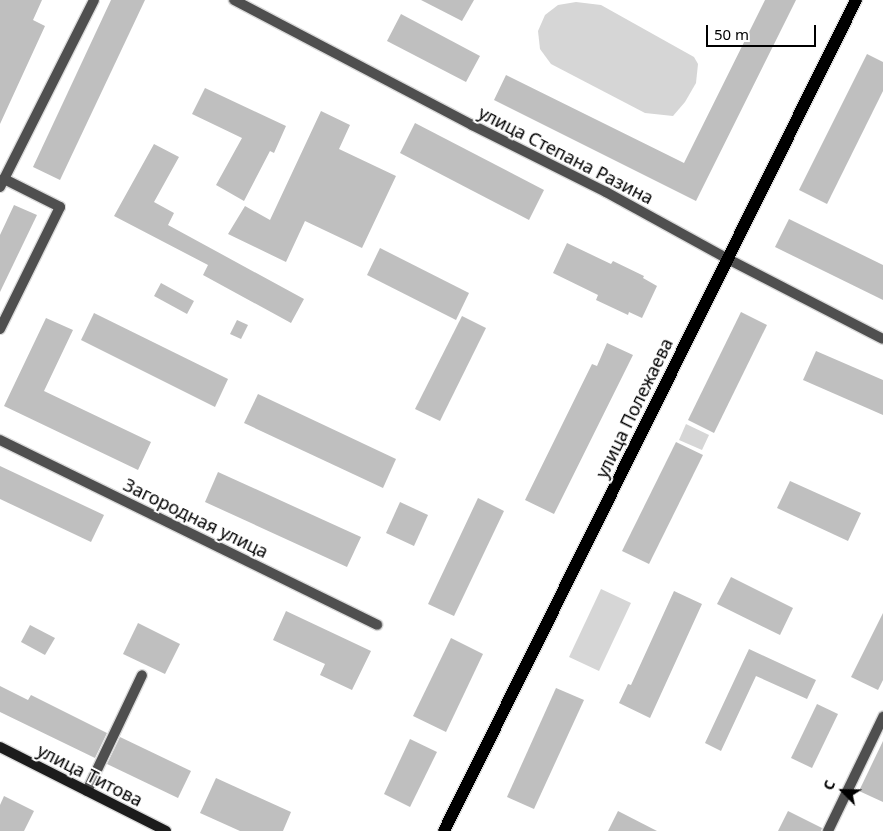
<!DOCTYPE html>
<html>
<head>
<meta charset="utf-8">
<style>
	body { margin:0 }
	#map { position:relative; width:883px; height:831px; overflow:hidden; background:#fff; font-family:"Noto Sans",sans-serif }
	div>[style] { position:absolute }
	.green>* { inset:0; background:#d6d6d6 }
	.building>* { inset:0; background:#bfbfbf }
	.roads { filter:drop-shadow(1px 0 #dbdbdb) drop-shadow(-1px 0 #dbdbdb) drop-shadow(0 1px #dbdbdb) drop-shadow(0 -1px #dbdbdb) }
	.street>* { height:10px; margin:-5px; padding:0 5px; transform-origin:5px; border-radius:5px; background:#4f4f4f }
	.secondary>* { height:10px; margin:-5px; padding:0 5px; transform-origin:5px; border-radius:5px; background:#1c1c1c }
	.primary>* { height:12px; margin:-6px; padding:0 6px; transform-origin:6px; border-radius:6px; background:#000 }
	span { translate:-50% -50%; white-space:nowrap; text-align:center; line-height:1.15; -webkit-text-stroke:4px #fff; paint-order:stroke }
	.street-label { font-size:18px; color:#000 }
	.north { position:absolute; left:818px; top:766px; width:50px; height:50px; -webkit-text-stroke:4px #fff; paint-order:stroke; rotate:293deg; font-size:14px; font-weight:700; line-height:20px; text-align:center; color:#000 }
	.north::after { content:''; display:block; margin:auto; width:18px; height:22px; background:#000; clip-path:polygon(50% 0,100% 100%,50% 72%,0 100%) }
	.scale { position:absolute; left:706px; top:25px; width:110px; height:22px; box-sizing:border-box; border:2px solid #000; border-top:0; padding-left:6px; font-size:15px; line-height:18px; white-space:nowrap; color:#000; -webkit-text-stroke:4px #fff; paint-order:stroke }
</style>
</head>
<body>
<div id="map">
	<div class="green">
		<div style="clip-path:polygon(576px 2px,601px 5px,694px 57px,698px 64px,696px 83px,685px 102px,673px 116px,645px 113px,551px 64px,540px 49px,538px 31px,545px 15px,558px 5px)"></div>
		<div style="clip-path:polygon(686px 424px,709px 435px,702px 450px,679px 440px)"></div>
		<div style="clip-path:polygon(601px 589px,631px 603px,599px 671px,569px 657px)"></div>
	</div>
	<div class="building">
		<div style="clip-path:polygon(0 0,42px 0,33px 20px,45px 26px,0 124px)"></div>
		<div style="clip-path:polygon(111px 0,145px 0,60px 180px,33px 167px)"></div>
		<div style="clip-path:polygon(421px 0,474px 0,462px 21px)"></div>
		<div style="clip-path:polygon(765px 0,796px 0,696px 201px,494px 100px,506px 75px,684px 163px)"></div>
		<div style="clip-path:polygon(401px 14px,480px 56px,466px 82px,387px 41px)"></div>
		<div style="clip-path:polygon(867px 54px,883px 62px,883px 91px,827px 204px,799px 190px)"></div>
		<div style="clip-path:polygon(205px 88px,286px 126px,274px 153px,270px 151px,244px 201px,216px 185px,242px 138px,192px 114px)"></div>
		<div style="clip-path:polygon(321px 111px,350px 125px,339px 149px,396px 176px,362px 248px,305px 221px,286px 262px,228px 234px,245px 206px,270px 220px)"></div>
		<div style="clip-path:polygon(415px 123px,544px 190px,529px 220px,400px 153px)"></div>
		<div style="clip-path:polygon(154px 144px,179px 157px,154px 202px,174px 213px,168px 225px,304px 299px,291px 323px,203px 275px,208px 265px,114px 216px)"></div>
		<div style="clip-path:polygon(14px 205px,37px 215px,0 292px,0 235px)"></div>
		<div style="clip-path:polygon(789px 219px,883px 265px,883px 300px,775px 247px)"></div>
		<div style="clip-path:polygon(567px 243px,611px 264px,613px 261px,644px 276px,643px 278px,657px 286px,642px 318px,629px 312px,628px 315px,596px 300px,598px 295px,553px 273px)"></div>
		<div style="clip-path:polygon(380px 248px,469px 293px,456px 320px,367px 275px)"></div>
		<div style="clip-path:polygon(161px 283px,194px 301px,187px 314px,154px 296px)"></div>
		<div style="clip-path:polygon(741px 312px,767px 325px,714px 433px,688px 420px)"></div>
		<div style="clip-path:polygon(94px 313px,228px 379px,215px 407px,81px 340px)"></div>
		<div style="clip-path:polygon(462px 316px,486px 328px,440px 421px,415px 409px)"></div>
		<div style="clip-path:polygon(46px 318px,73px 330px,44px 391px,151px 442px,138px 470px,4px 406px)"></div>
		<div style="clip-path:polygon(237px 320px,248px 325px,241px 339px,230px 334px)"></div>
		<div style="clip-path:polygon(607px 343px,633px 355px,554px 514px,525px 500px,592px 364px,597px 366px)"></div>
		<div style="clip-path:polygon(816px 351px,883px 380px,883px 415px,803px 380px)"></div>
		<div style="clip-path:polygon(258px 394px,396px 459px,383px 488px,244px 423px)"></div>
		<div style="clip-path:polygon(676px 442px,703px 455px,649px 564px,622px 551px)"></div>
		<div style="clip-path:polygon(0 466px,104px 515px,91px 542px,0 499px)"></div>
		<div style="clip-path:polygon(218px 472px,361px 537px,347px 567px,205px 502px)"></div>
		<div style="clip-path:polygon(790px 481px,861px 513px,848px 541px,777px 508px)"></div>
		<div style="clip-path:polygon(478px 498px,504px 511px,454px 616px,428px 604px)"></div>
		<div style="clip-path:polygon(400px 502px,428px 515px,414px 546px,386px 533px)"></div>
		<div style="clip-path:polygon(731px 577px,793px 608px,780px 635px,717px 604px)"></div>
		<div style="clip-path:polygon(674px 591px,702px 604px,650px 718px,619px 703px,628px 684px,631px 685px)"></div>
		<div style="clip-path:polygon(286px 611px,371px 651px,352px 690px,320px 675px,325px 664px,273px 640px)"></div>
		<div style="clip-path:polygon(883px 613px,883px 680px,878px 690px,851px 677px)"></div>
		<div style="clip-path:polygon(138px 623px,180px 644px,165px 674px,123px 654px)"></div>
		<div style="clip-path:polygon(30px 625px,55px 638px,45px 655px,21px 642px)"></div>
		<div style="clip-path:polygon(451px 638px,483px 654px,446px 732px,413px 716px)"></div>
		<div style="clip-path:polygon(749px 649px,816px 680px,807px 699px,756px 676px,721px 751px,705px 743px)"></div>
		<div style="clip-path:polygon(0 686px,28px 700px,31px 695px,107px 733px,95px 758px,0 712px)"></div>
		<div style="clip-path:polygon(556px 688px,584px 700px,534px 809px,507px 797px)"></div>
		<div style="clip-path:polygon(817px 704px,838px 714px,812px 768px,791px 758px)"></div>
		<div style="clip-path:polygon(120px 737px,191px 771px,178px 798px,107px 764px)"></div>
		<div style="clip-path:polygon(410px 739px,437px 752px,410px 807px,384px 794px)"></div>
		<div style="clip-path:polygon(883px 741px,883px 802px,859px 791px)"></div>
		<div style="clip-path:polygon(216px 778px,291px 812px,283px 831px,240px 831px,200px 813px)"></div>
		<div style="clip-path:polygon(4px 796px,34px 811px,24px 831px,0 831px,0 805px)"></div>
		<div style="clip-path:polygon(618px 811px,657px 831px,608px 831px)"></div>
		<div style="clip-path:polygon(788px 811px,822px 828px,821px 831px,778px 831px)"></div>
	</div>
	<div class="roads">
		<div class="street">
			<div style="left:234px;top:0;width:269px;rotate:27.7deg"></div>
			<div style="left:472px;top:125px;width:150px;rotate:26.6deg"></div>
			<div style="left:606px;top:192px;width:139px;rotate:28.8deg"></div>
			<div style="left:728px;top:259px;width:174px;rotate:27.3deg"></div>
			<div style="left:0;top:187px;width:209px;rotate:-63.3deg"></div>
			<div style="left:0;top:329px;width:136px;rotate:-63.8deg"></div>
			<div style="left:60px;top:207px;width:63px;rotate:-153.4deg"></div>
			<div style="left:0;top:440px;width:420px;rotate:26.1deg"></div>
			<div style="left:87px;top:791px;width:128px;rotate:-64.6deg"></div>
			<div style="left:828px;top:831px;width:127px;rotate:-64.2deg"></div>
		</div>
		<div class="secondary">
			<div style="left:0;top:747px;width:186px;rotate:26.8deg"></div>
		</div>
		<div class="primary">
			<div style="left:444px;top:831px;width:928px;rotate:-63.63deg"></div>
		</div>
	</div>
	<div class="street-label">
		<span style="left:566px;top:155px;rotate:27deg">улица Степана Разина</span>
		<span style="left:634px;top:408px;rotate:-64deg">улица Полежаева</span>
		<span style="left:196px;top:518px;rotate:26deg">Загородная улица</span>
		<span style="left:90px;top:775px;rotate:27deg">улица Титова</span>
	</div>
	<div class="north">С</div>
	<div class="scale">50 m</div>
</div>
</body>
</html>
